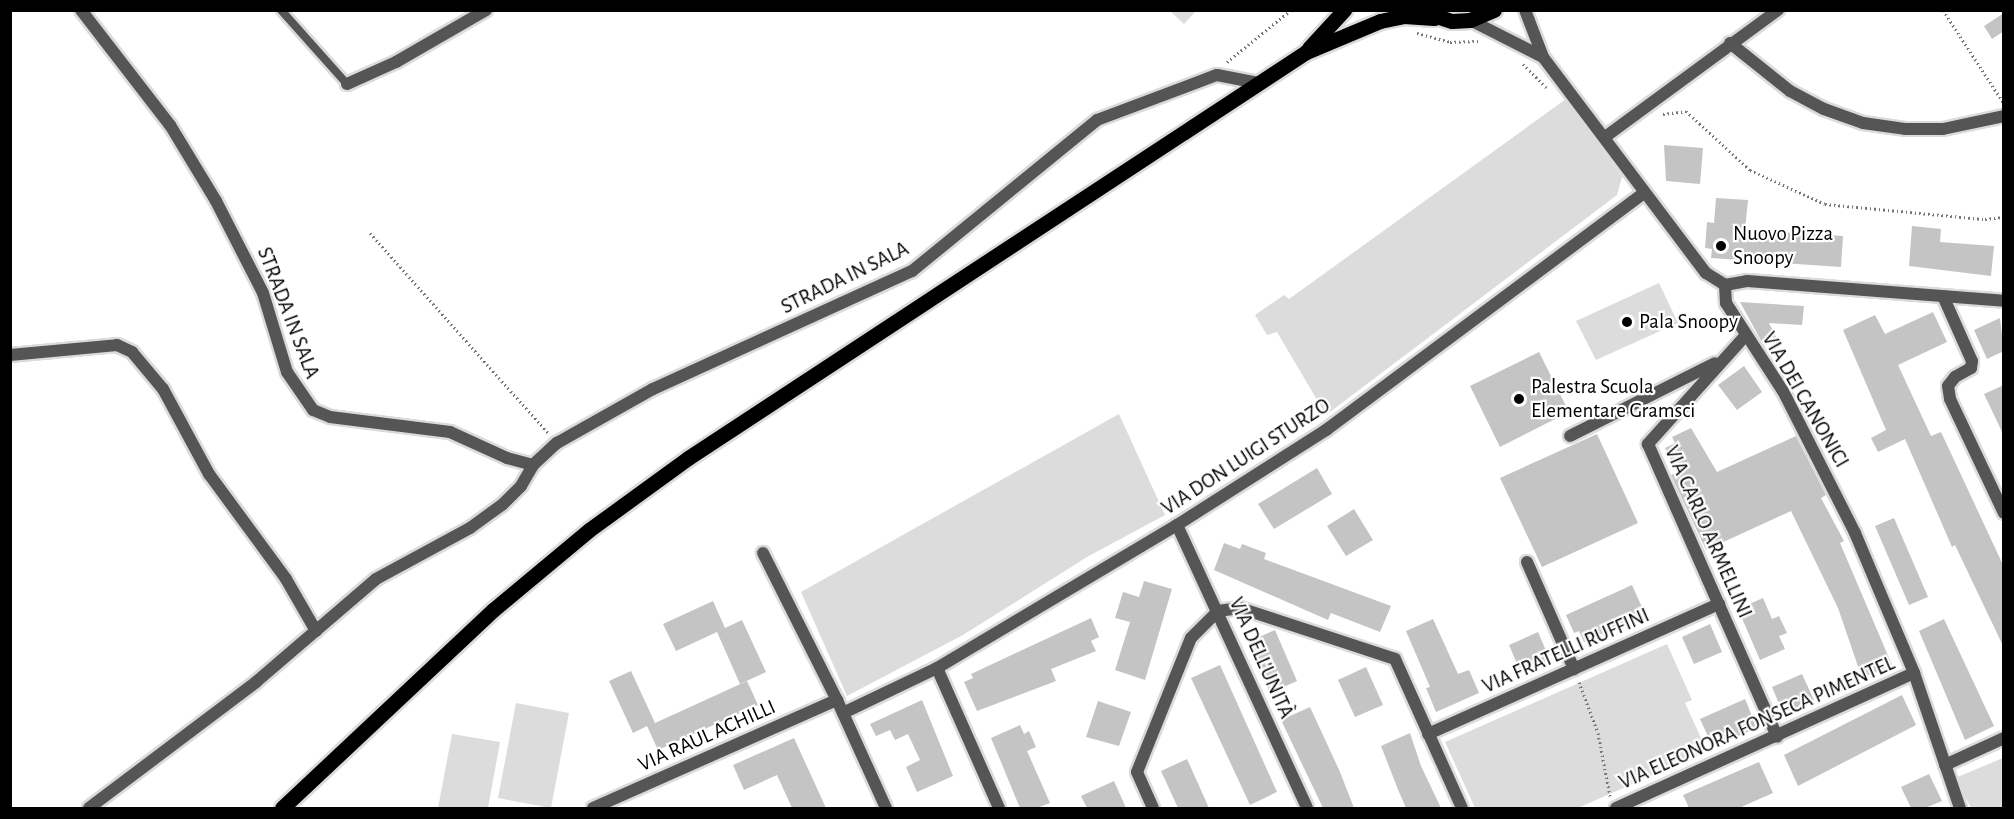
<!DOCTYPE html>
<html>
<head>
<meta charset="utf-8">
<style>
	body { margin:0 }
	#map { position:relative; width:2014px; height:819px; overflow:hidden; background:#fff; font-family:"Alegreya Sans",sans-serif }
	div>[style] { position:absolute }
	.green>* { inset:0; background:#dcdcdc }
	.building>* { inset:0; background:#c4c4c4 }
	.path>* { height:3px; margin-top:-1.5px; transform-origin:0; background:repeating-linear-gradient(90deg,#777 0 1.5px,transparent 0 4.5px) }
	.roads { filter:drop-shadow(2px 0 #dbdbdb) drop-shadow(-2px 0 #dbdbdb) drop-shadow(0 2px #dbdbdb) drop-shadow(0 -2px #dbdbdb) }
	.service>* { height:8px; margin:-4px; padding:0 4px; transform-origin:4px; border-radius:4px; background:#555 }
	.minor>* { height:12px; margin:-6px; padding:0 6px; transform-origin:6px; border-radius:6px; background:#555 }
	.primary>* { height:15px; margin:-7.5px; padding:0 7.5px; transform-origin:7.5px; border-radius:7.5px; background:#000 }
	.dots>* { width:16px; height:16px; translate:-50% -50%; box-sizing:border-box; border:3px solid #fff; border-radius:50% }
	span { translate:-50% -50%; white-space:nowrap; text-align:center; line-height:1.15; -webkit-text-stroke:4.5px #fff; paint-order:stroke }
	.poi-label { font-size:21px; color:#000 }
	.left { translate:0 -50%; text-align:left }
	.street-label { font-size:21px; color:#000 }
	.frame { position:absolute; inset:0; border:12px solid #000; pointer-events:none }
</style>
</head>
<body>
<div id="map">
	<div class="green">
		<div style="clip-path:polygon(1170px 11px,1196px 11px,1184px 24px)"></div>
		<div style="clip-path:polygon(1566px 99px,1622px 177px,1617px 195px,1326px 415px,1277px 332px,1267px 335px,1255px 315px,1284px 295px,1289px 299px)"></div>
		<div style="clip-path:polygon(1659px 283px,1678px 323px,1596px 360px,1576px 321px)"></div>
		<div style="clip-path:polygon(1119px 414px,1165px 515px,1087px 557px,963px 635px,847px 696px,801px 592px)"></div>
		<div style="clip-path:polygon(1667px 644px,1692px 700px,1685px 703px,1707px 751px,1578px 808px,1475px 808px,1445px 742px)"></div>
		<div style="clip-path:polygon(516px 703px,569px 713px,551px 808px,498px 798px)"></div>
		<div style="clip-path:polygon(452px 734px,500px 742px,488px 808px,438px 808px)"></div>
		<div style="clip-path:polygon(2003px 758px,2003px 808px,1971px 808px,1955px 778px)"></div>
	</div>
	<div class="building">
		<div style="clip-path:polygon(2004px 13px,2004px 31px,1992px 39px,1984px 26px)"></div>
		<div style="clip-path:polygon(1664px 145px,1703px 148px,1700px 184px,1666px 181px)"></div>
		<div style="clip-path:polygon(1716px 198px,1748px 200px,1745px 230px,1843px 236px,1841px 267px,1711px 258px,1712px 249px,1705px 248px,1707px 222px,1714px 223px)"></div>
		<div style="clip-path:polygon(1912px 226px,1941px 229px,1940px 242px,1994px 246px,1991px 276px,1909px 266px)"></div>
		<div style="clip-path:polygon(1740px 302px,1804px 306px,1802px 325px,1769px 323px,1777px 339px,1764px 346px)"></div>
		<div style="clip-path:polygon(1933px 312px,1947px 342px,1898px 365px,1931px 436px,1941px 432px,2004px 567px,2004px 648px,1955px 545px,1952px 547px,1905px 439px,1878px 452px,1871px 438px,1886px 430px,1843px 330px,1875px 315px,1885px 334px)"></div>
		<div style="clip-path:polygon(2000px 318px,2004px 351px,1987px 359px,1974px 330px)"></div>
		<div style="clip-path:polygon(1539px 352px,1569px 412px,1500px 447px,1470px 386px)"></div>
		<div style="clip-path:polygon(1744px 366px,1762px 392px,1737px 410px,1718px 385px)"></div>
		<div style="clip-path:polygon(2004px 385px,2004px 436px,1984px 394px)"></div>
		<div style="clip-path:polygon(1691px 428px,1717px 472px,1796px 436px,1826px 495px,1821px 498px,1844px 541px,1840px 543px,1892px 665px,1862px 678px,1838px 608px,1791px 511px,1706px 550px,1671px 475px,1677px 472px,1665px 448px,1675px 443px,1672px 437px)"></div>
		<div style="clip-path:polygon(1597px 434px,1638px 523px,1542px 567px,1500px 478px)"></div>
		<div style="clip-path:polygon(1317px 468px,1332px 494px,1274px 529px,1258px 504px)"></div>
		<div style="clip-path:polygon(1354px 509px,1373px 540px,1346px 556px,1327px 526px)"></div>
		<div style="clip-path:polygon(1894px 518px,1928px 597px,1909px 605px,1875px 526px)"></div>
		<div style="clip-path:polygon(1224px 543px,1240px 549px,1242px 544px,1266px 553px,1264px 559px,1391px 606px,1380px 632px,1331px 613px,1328px 620px,1214px 570px)"></div>
		<div style="clip-path:polygon(1144px 581px,1172px 589px,1145px 680px,1115px 670px,1130px 622px,1115px 618px,1123px 592px,1139px 597px)"></div>
		<div style="clip-path:polygon(1632px 585px,1645px 614px,1584px 642px,1579px 631px,1574px 633px,1566px 615px)"></div>
		<div style="clip-path:polygon(1763px 598px,1772px 619px,1779px 616px,1787px 633px,1779px 636px,1785px 649px,1760px 660px,1738px 609px)"></div>
		<div style="clip-path:polygon(713px 601px,725px 628px,742px 620px,766px 672px,740px 684px,717px 632px,676px 651px,663px 624px)"></div>
		<div style="clip-path:polygon(1091px 618px,1099px 637px,1091px 641px,1096px 651px,1051px 669px,1056px 681px,977px 711px,964px 682px,973px 678px,971px 674px)"></div>
		<div style="clip-path:polygon(1433px 619px,1458px 674px,1469px 670px,1479px 693px,1436px 712px,1426px 688px,1430px 687px,1406px 631px)"></div>
		<div style="clip-path:polygon(1944px 619px,1994px 726px,1965px 740px,1919px 631px)"></div>
		<div style="clip-path:polygon(1710px 624px,1722px 652px,1694px 664px,1682px 637px)"></div>
		<div style="clip-path:polygon(1275px 630px,1297px 681px,1270px 693px,1248px 642px)"></div>
		<div style="clip-path:polygon(1538px 632px,1550px 660px,1521px 673px,1509px 645px)"></div>
		<div style="clip-path:polygon(1220px 665px,1277px 792px,1250px 805px,1191px 678px)"></div>
		<div style="clip-path:polygon(1366px 667px,1383px 705px,1355px 717px,1338px 680px)"></div>
		<div style="clip-path:polygon(631px 671px,655px 723px,747px 681px,758px 705px,658px 750px,647px 726px,633px 733px,609px 681px)"></div>
		<div style="clip-path:polygon(1802px 674px,1814px 700px,1783px 713px,1772px 687px)"></div>
		<div style="clip-path:polygon(1902px 695px,1916px 725px,1798px 786px,1784px 755px)"></div>
		<div style="clip-path:polygon(1745px 699px,1757px 728px,1713px 747px,1700px 719px)"></div>
		<div style="clip-path:polygon(922px 700px,953px 776px,917px 792px,906px 767px,920px 760px,908px 734px,895px 740px,890px 730px,876px 736px,870px 724px)"></div>
		<div style="clip-path:polygon(1098px 701px,1131px 712px,1119px 746px,1086px 737px)"></div>
		<div style="clip-path:polygon(1310px 707px,1340px 772px,1354px 808px,1323px 808px,1281px 720px)"></div>
		<div style="clip-path:polygon(1020px 725px,1024px 734px,1029px 731px,1036px 747px,1027px 751px,1050px 803px,1037px 808px,1020px 808px,991px 738px)"></div>
		<div style="clip-path:polygon(1410px 733px,1421px 766px,1441px 808px,1406px 808px,1399px 792px,1381px 746px)"></div>
		<div style="clip-path:polygon(794px 738px,826px 808px,792px 808px,777px 775px,744px 790px,733px 765px)"></div>
		<div style="clip-path:polygon(1187px 759px,1209px 808px,1178px 808px,1161px 771px)"></div>
		<div style="clip-path:polygon(1759px 762px,1773px 793px,1739px 808px,1689px 808px,1683px 795px)"></div>
		<div style="clip-path:polygon(1929px 774px,1942px 801px,1925px 808px,1911px 808px,1901px 787px)"></div>
		<div style="clip-path:polygon(1114px 781px,1126px 808px,1087px 808px,1081px 796px)"></div>
	</div>
	<div class="path">
		<div style="left:1943px;top:10px;width:110px;rotate:56.9deg"></div>
		<div style="left:1417px;top:33px;width:34px;rotate:15deg"></div>
		<div style="left:1450px;top:42px;width:28px;rotate:-2deg"></div>
		<div style="left:1227px;top:62px;width:82px;rotate:-39.1deg"></div>
		<div style="left:1523px;top:64px;width:33px;rotate:45deg"></div>
		<div style="left:1663px;top:114px;width:23px;rotate:-7deg"></div>
		<div style="left:1686px;top:111px;width:87px;rotate:42.7deg"></div>
		<div style="left:1750px;top:170px;width:82px;rotate:24.4deg"></div>
		<div style="left:1825px;top:204px;width:161px;rotate:5.4deg"></div>
		<div style="left:1985px;top:219px;width:19px;rotate:-6deg"></div>
		<div style="left:370px;top:233px;width:268px;rotate:48.3deg"></div>
		<div style="left:1579px;top:682px;width:54px;rotate:69.6deg"></div>
		<div style="left:1598px;top:733px;width:64px;rotate:79.2deg"></div>
	</div>
	<div class="roads">
		<div class="service">
			<div style="left:281px;top:10px;width:99px;rotate:48.3deg"></div>
		</div>
		<div class="minor">
			<div style="left:81px;top:10px;width:145px;rotate:52.3deg"></div>
			<div style="left:170px;top:125px;width:89px;rotate:58.8deg"></div>
			<div style="left:216px;top:201px;width:103px;rotate:62.9deg"></div>
			<div style="left:263px;top:293px;width:83px;rotate:73.1deg"></div>
			<div style="left:287px;top:372px;width:46px;rotate:55.6deg"></div>
			<div style="left:313px;top:410px;width:18px;rotate:22deg"></div>
			<div style="left:330px;top:417px;width:121px;rotate:7.1deg"></div>
			<div style="left:450px;top:432px;width:63px;rotate:24.5deg"></div>
			<div style="left:507px;top:458px;width:27px;rotate:15deg"></div>
			<div style="left:1525px;top:10px;width:50px;rotate:69deg"></div>
			<div style="left:1543px;top:57px;width:271px;rotate:53deg"></div>
			<div style="left:1706px;top:273px;width:22px;rotate:32deg"></div>
			<div style="left:1470px;top:20px;width:82px;rotate:26.9deg"></div>
			<div style="left:1730px;top:43px;width:77px;rotate:38.7deg"></div>
			<div style="left:1790px;top:91px;width:38px;rotate:28deg"></div>
			<div style="left:1824px;top:109px;width:41px;rotate:19.7deg"></div>
			<div style="left:1863px;top:123px;width:42px;rotate:8.1deg"></div>
			<div style="left:1905px;top:129px;width:38px"></div>
			<div style="left:1943px;top:129px;width:62px;rotate:-12deg"></div>
			<div style="left:347px;top:84px;width:54px;rotate:-24.2deg"></div>
			<div style="left:396px;top:62px;width:104px;rotate:-30deg"></div>
			<div style="left:1605px;top:137px;width:215px;rotate:-36.3deg"></div>
			<div style="left:1725px;top:285px;width:18px;rotate:87deg"></div>
			<div style="left:1726px;top:303px;width:105px;rotate:57.1deg"></div>
			<div style="left:1783px;top:391px;width:159px;rotate:63.1deg"></div>
			<div style="left:1855px;top:533px;width:152px;rotate:67.1deg"></div>
			<div style="left:1914px;top:673px;width:143px;rotate:71.2deg"></div>
			<div style="left:1725px;top:285px;width:22px;rotate:-10deg"></div>
			<div style="left:1747px;top:281px;width:258px;rotate:4.4deg"></div>
			<div style="left:1943px;top:296px;width:71px;rotate:66deg"></div>
			<div style="left:1972px;top:361px;width:7px;rotate:98deg"></div>
			<div style="left:1971px;top:368px;width:18px;rotate:151deg"></div>
			<div style="left:1955px;top:377px;width:11px;rotate:128deg"></div>
			<div style="left:1948px;top:386px;width:13px;rotate:81deg"></div>
			<div style="left:1950px;top:399px;width:126px;rotate:64.7deg"></div>
			<div style="left:1746px;top:335px;width:147px;rotate:132deg"></div>
			<div style="left:1648px;top:444px;width:320px;rotate:66.2deg"></div>
			<div style="left:10px;top:355px;width:107px;rotate:-5.3deg"></div>
			<div style="left:117px;top:345px;width:17px;rotate:25deg"></div>
			<div style="left:132px;top:352px;width:48px;rotate:50deg"></div>
			<div style="left:163px;top:389px;width:97px;rotate:61.6deg"></div>
			<div style="left:209px;top:474px;width:130px;rotate:53.7deg"></div>
			<div style="left:286px;top:579px;width:60px;rotate:60deg"></div>
			<div style="left:1570px;top:436px;width:162px;rotate:-26.7deg"></div>
			<div style="left:1177px;top:525px;width:311px;rotate:65.3deg"></div>
			<div style="left:763px;top:553px;width:165px;rotate:63.3deg"></div>
			<div style="left:837px;top:700px;width:119px;rotate:65.6deg"></div>
			<div style="left:1527px;top:562px;width:117px;rotate:66.3deg"></div>
			<div style="left:937px;top:668px;width:153px;rotate:66.1deg"></div>
			<div style="left:843px;top:713px;width:104px;rotate:-25.6deg"></div>
			<div style="left:937px;top:668px;width:279px;rotate:-30.8deg"></div>
			<div style="left:1177px;top:525px;width:177px;rotate:-32.5deg"></div>
			<div style="left:1326px;top:430px;width:397px;rotate:-36.7deg"></div>
			<div style="left:1428px;top:734px;width:319px;rotate:-24.1deg"></div>
			<div style="left:1945px;top:765px;width:65px;rotate:-24.6deg"></div>
			<div style="left:89px;top:808px;width:209px;rotate:-37deg"></div>
			<div style="left:256px;top:682px;width:158px;rotate:-40.6deg"></div>
			<div style="left:376px;top:579px;width:107px;rotate:-28.5deg"></div>
			<div style="left:470px;top:528px;width:39px;rotate:-36deg"></div>
			<div style="left:502px;top:505px;width:27px;rotate:-45deg"></div>
			<div style="left:521px;top:486px;width:24px;rotate:-60deg"></div>
			<div style="left:533px;top:465px;width:33px;rotate:-43deg"></div>
			<div style="left:557px;top:443px;width:110px;rotate:-29.4deg"></div>
			<div style="left:653px;top:389px;width:285px;rotate:-24.5deg"></div>
			<div style="left:912px;top:271px;width:239px;rotate:-39.2deg"></div>
			<div style="left:1097px;top:120px;width:128px;rotate:-20.6deg"></div>
			<div style="left:1217px;top:75px;width:42px;rotate:11deg"></div>
			<div style="left:593px;top:808px;width:267px;rotate:-23.9deg"></div>
			<div style="left:1153px;top:808px;width:39px;rotate:-114deg"></div>
			<div style="left:1137px;top:772px;width:144px;rotate:-68.1deg"></div>
			<div style="left:1191px;top:638px;width:38px;rotate:-45deg"></div>
			<div style="left:1218px;top:611px;width:22px;rotate:-8deg"></div>
			<div style="left:1240px;top:608px;width:163px;rotate:18.2deg"></div>
			<div style="left:1395px;top:659px;width:163px;rotate:65.8deg"></div>
			<div style="left:1616px;top:808px;width:327px;rotate:-24.4deg"></div>
		</div>
		<div class="primary">
			<div style="left:1427px;top:13px;width:26px;rotate:18deg"></div>
			<div style="left:1452px;top:21px;width:18px;rotate:-3deg"></div>
			<div style="left:1470px;top:20px;width:26px;rotate:-23deg"></div>
			<div style="left:1309px;top:48px;width:52px;rotate:-47.4deg"></div>
			<div style="left:282px;top:808px;width:289px;rotate:-43.2deg"></div>
			<div style="left:493px;top:610px;width:125px;rotate:-39.8deg"></div>
			<div style="left:589px;top:530px;width:122px;rotate:-36deg"></div>
			<div style="left:688px;top:458px;width:739px;rotate:-33.3deg"></div>
			<div style="left:1306px;top:52px;width:80px;rotate:-22.7deg"></div>
			<div style="left:1380px;top:21px;width:25px;rotate:-12deg"></div>
			<div style="left:1404px;top:16px;width:30px;rotate:4deg"></div>
		</div>
	</div>
	<div class="dots">
		<div style="left:1721px;top:246px;background:#000"></div>
		<div style="left:1627px;top:322px;background:#000"></div>
		<div style="left:1519px;top:399px;background:#000"></div>
	</div>
	<div class="poi-label">
		<span class="left" style="left:1733px;top:246px">Nuovo Pizza<br>Snoopy</span>
		<span class="left" style="left:1639px;top:322px">Pala Snoopy</span>
		<span class="left" style="left:1531px;top:399px">Palestra Scuola<br>Elementare Gramsci</span>
	</div>
	<div class="street-label">
		<span style="left:845px;top:278px;rotate:-26deg">STRADA IN SALA</span>
		<span style="left:288px;top:313px;rotate:69deg">STRADA IN SALA</span>
		<span style="left:1805px;top:400px;rotate:60deg">VIA DEI CANONICI</span>
		<span style="left:1246px;top:457px;rotate:-33deg">VIA DON LUIGI STURZO</span>
		<span style="left:1708px;top:532px;rotate:66deg">VIA CARLO ARMELLINI</span>
		<span style="left:1566px;top:651px;rotate:-24deg">VIA FRATELLI RUFFINI</span>
		<span style="left:1261px;top:658px;rotate:66deg">VIA DELL'UNITÀ</span>
		<span style="left:1757px;top:723px;rotate:-24deg">VIA ELEONORA FONSECA PIMENTEL</span>
		<span style="left:707px;top:736px;rotate:-24deg">VIA RAUL ACHILLI</span>
	</div>
	<div class="frame"></div>
</div>
</body>
</html>
